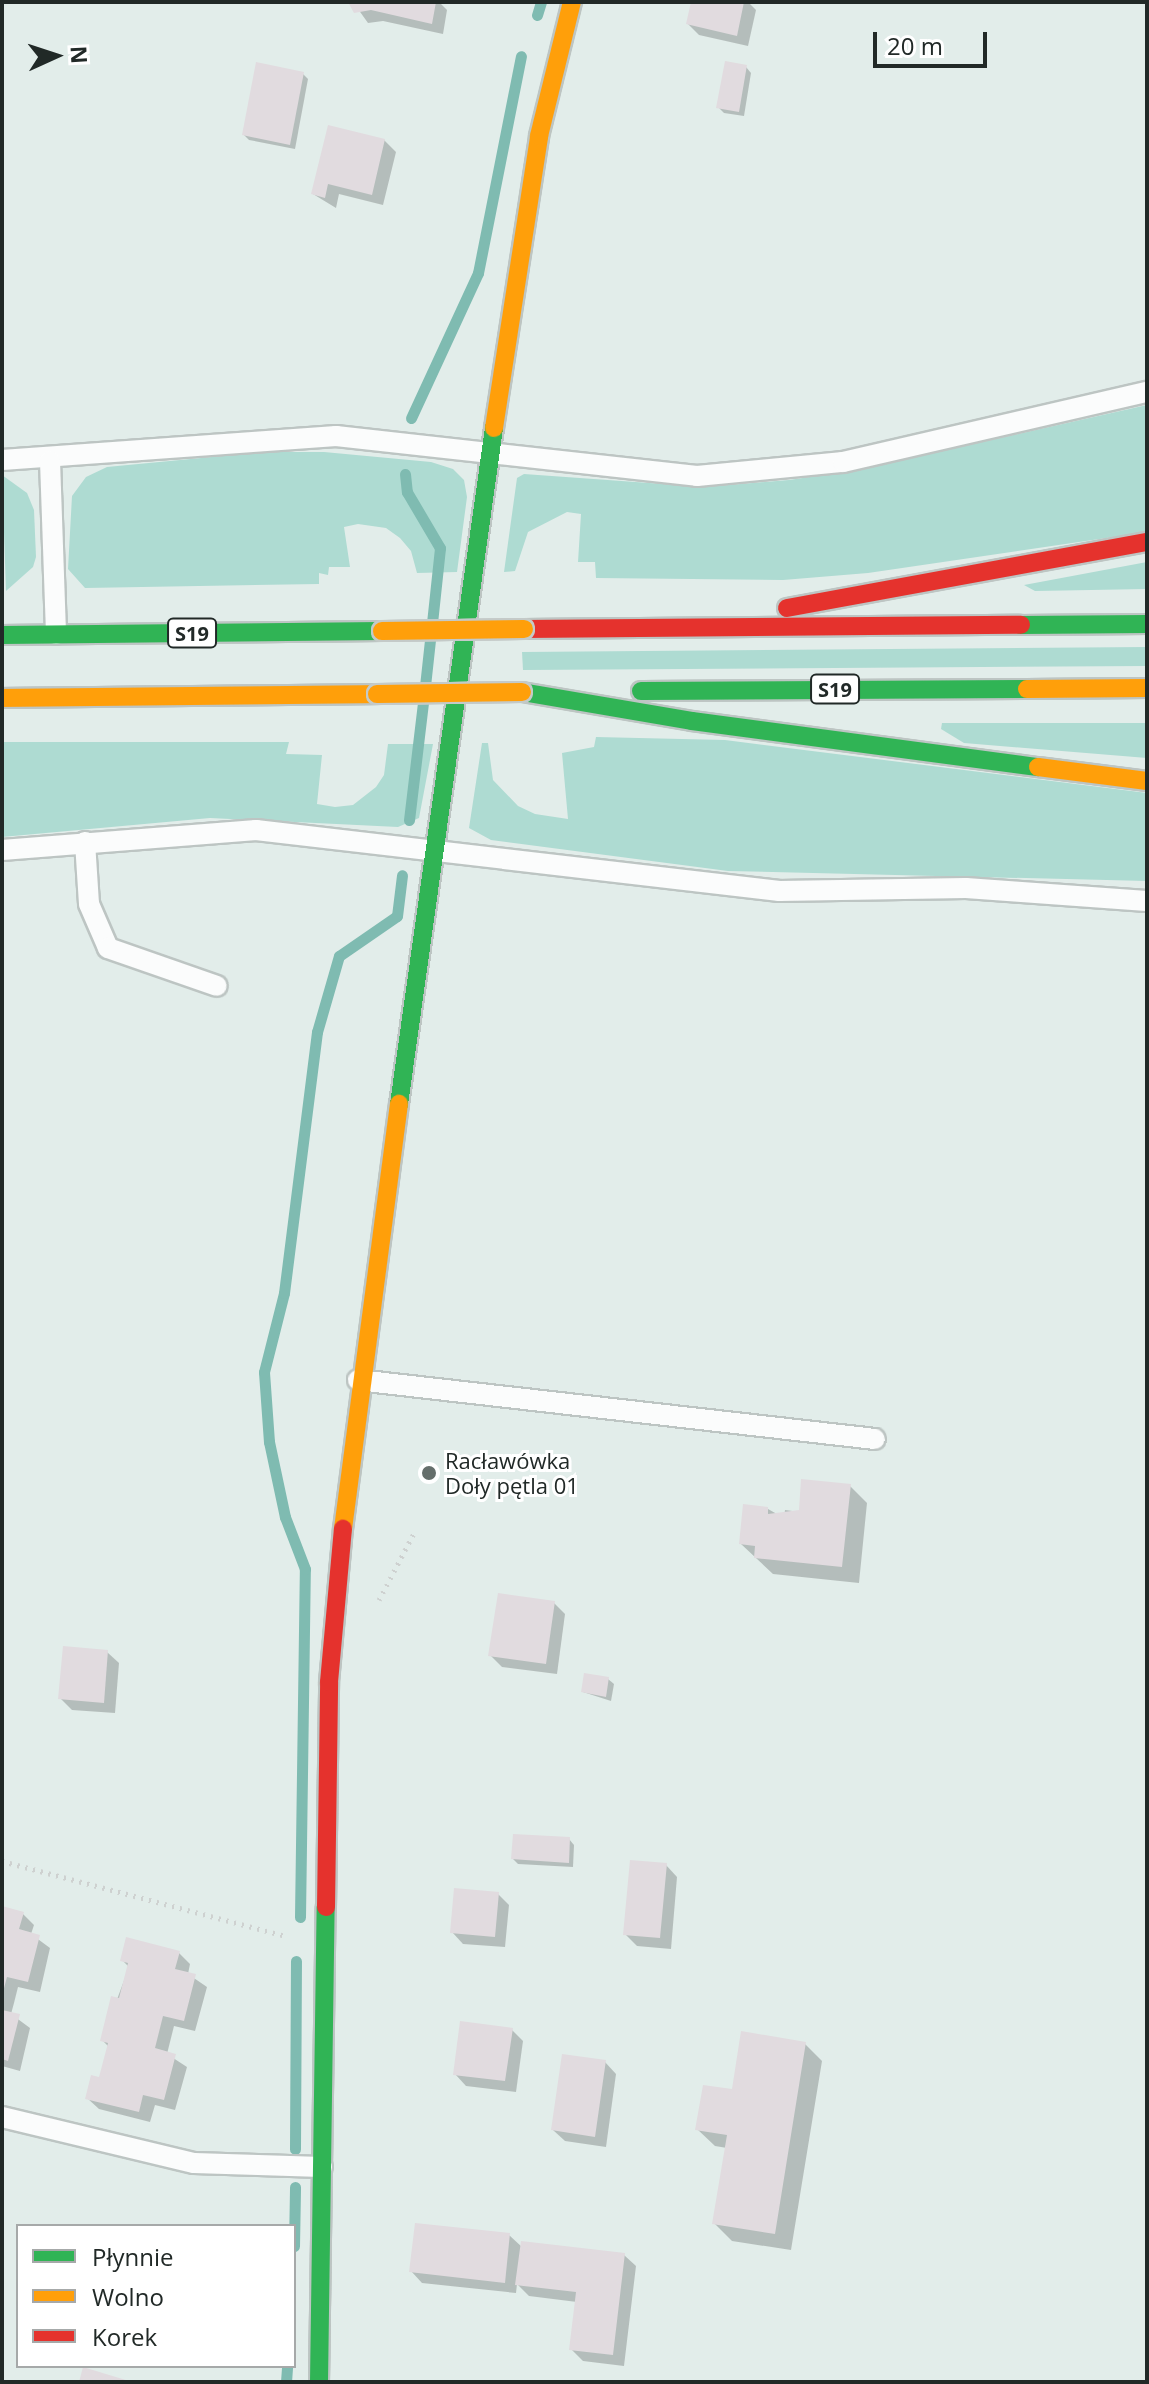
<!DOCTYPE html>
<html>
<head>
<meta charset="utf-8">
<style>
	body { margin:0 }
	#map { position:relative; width:1149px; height:2384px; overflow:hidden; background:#e2edea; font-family:"Open Sans",sans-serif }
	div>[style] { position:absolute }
	.green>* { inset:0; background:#aedbd2 }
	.shadow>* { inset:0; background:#0003 }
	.stream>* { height:11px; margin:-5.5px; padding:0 5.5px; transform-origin:5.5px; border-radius:5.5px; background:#7fbbb1 }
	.building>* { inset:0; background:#e1dbdf }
	.path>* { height:5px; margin-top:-2.5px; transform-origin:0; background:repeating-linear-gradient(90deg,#ced1d0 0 2px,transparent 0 8px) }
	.roads { filter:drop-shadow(2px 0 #bdc5c3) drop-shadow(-2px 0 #bdc5c3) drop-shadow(0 2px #bdc5c3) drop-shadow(0 -2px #bdc5c3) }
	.lane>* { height:20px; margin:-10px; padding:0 10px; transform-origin:10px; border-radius:10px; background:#fbfcfc }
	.fast>* { height:18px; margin:-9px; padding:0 9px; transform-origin:9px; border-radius:9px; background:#30b455 }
	.slow>* { height:18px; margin:-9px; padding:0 9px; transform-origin:9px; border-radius:9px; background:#ff9f0a }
	.jam>* { height:18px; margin:-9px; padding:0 9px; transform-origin:9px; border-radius:9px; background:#e5322d }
	.bridges { filter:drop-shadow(2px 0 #c4cac8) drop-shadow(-2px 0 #c4cac8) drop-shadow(0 2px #c4cac8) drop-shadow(0 -2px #c4cac8) }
	.slow-bridge>* { height:18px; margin:-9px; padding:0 9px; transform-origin:9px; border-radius:9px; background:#ff9f0a }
	.dots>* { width:22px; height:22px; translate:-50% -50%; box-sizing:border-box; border:4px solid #fff; border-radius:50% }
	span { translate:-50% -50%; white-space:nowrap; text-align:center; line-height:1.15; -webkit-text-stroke:6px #fff; paint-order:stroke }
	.shield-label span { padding:2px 6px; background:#fff; border:2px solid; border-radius:6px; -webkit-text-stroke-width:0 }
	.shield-label { font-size:20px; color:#212927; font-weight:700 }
	.poi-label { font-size:22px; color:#212927 }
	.left { translate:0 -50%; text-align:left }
	.frame { position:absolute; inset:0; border:4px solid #212927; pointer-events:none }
	.legend { position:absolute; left:16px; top:2224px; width:280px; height:144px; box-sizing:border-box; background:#fff; border:2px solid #a6a9a9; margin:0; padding:10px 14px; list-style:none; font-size:24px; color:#212927 }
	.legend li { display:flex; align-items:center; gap:16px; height:40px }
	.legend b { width:40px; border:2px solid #a6a9a9 }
	.north { position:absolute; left:16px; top:16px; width:80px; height:80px; -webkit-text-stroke:6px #fff; paint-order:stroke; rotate:87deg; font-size:22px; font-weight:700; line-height:32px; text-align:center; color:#212927 }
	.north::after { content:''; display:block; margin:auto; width:28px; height:36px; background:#212927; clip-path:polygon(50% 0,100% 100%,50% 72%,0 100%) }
	.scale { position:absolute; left:873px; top:32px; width:114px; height:36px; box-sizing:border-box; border:4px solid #212927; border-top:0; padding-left:10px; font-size:24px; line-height:28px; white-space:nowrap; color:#212927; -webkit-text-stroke:6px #fff; paint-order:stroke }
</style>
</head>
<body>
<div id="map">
	<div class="green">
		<div style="clip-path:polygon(1147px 405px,1147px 532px,868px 573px,783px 580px,596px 578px,595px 562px,578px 562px,581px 514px,567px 512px,528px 532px,515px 571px,504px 572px,517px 478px,524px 474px,705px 487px,789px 480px,858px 470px)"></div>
		<div style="clip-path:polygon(263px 452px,324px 452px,431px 462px,453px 469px,464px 480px,467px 497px,457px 572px,417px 573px,411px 551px,400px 538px,386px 528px,358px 524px,344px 527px,350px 567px,329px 567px,328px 575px,319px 573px,319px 584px,85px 588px,68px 569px,72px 496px,86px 477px,107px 467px)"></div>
		<div style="clip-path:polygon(2px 475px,27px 493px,34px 510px,36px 557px,33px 567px,6px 591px)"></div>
		<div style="clip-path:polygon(1147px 562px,1147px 589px,1035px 591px,1024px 585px)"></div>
		<div style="clip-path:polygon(1147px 647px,1147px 666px,523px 670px,522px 652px)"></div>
		<div style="clip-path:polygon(942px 723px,1147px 723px,1147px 758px,964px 743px,941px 729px)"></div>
		<div style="clip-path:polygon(596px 737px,725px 740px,1147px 793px,1147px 881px,728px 871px,491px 840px,469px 828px,482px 743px,488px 743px,493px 780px,518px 806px,535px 814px,568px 819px,562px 753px,594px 747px)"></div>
		<div style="clip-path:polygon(2px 742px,289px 742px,286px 754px,322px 755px,317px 804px,335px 807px,353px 805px,376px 787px,384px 775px,388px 744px,433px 744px,419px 818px,398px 827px,210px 818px,2px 837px)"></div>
	</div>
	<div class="shadow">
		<div style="clip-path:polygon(353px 2px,439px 2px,447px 10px,443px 34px,383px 21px,368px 23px)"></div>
		<div style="clip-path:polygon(693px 2px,748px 2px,756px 10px,748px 46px,699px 35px,688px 24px)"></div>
		<div style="clip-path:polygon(746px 67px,751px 73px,744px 116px,724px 113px,718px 107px)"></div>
		<div style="clip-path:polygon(303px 74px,308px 79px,295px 149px,249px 140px,244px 135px)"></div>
		<div style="clip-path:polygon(384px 140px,396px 152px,383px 205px,339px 194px,336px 208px,313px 194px)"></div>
		<div style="clip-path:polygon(850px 1486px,867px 1503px,859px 1583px,773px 1574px,741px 1544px,768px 1509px,784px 1518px,785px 1510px,800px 1512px)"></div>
		<div style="clip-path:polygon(554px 1603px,565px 1614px,557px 1674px,502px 1667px,490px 1655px)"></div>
		<div style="clip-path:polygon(107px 1652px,119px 1663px,115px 1713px,72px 1710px,60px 1698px)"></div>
		<div style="clip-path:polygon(608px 1679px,614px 1684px,611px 1701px,583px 1692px)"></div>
		<div style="clip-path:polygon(569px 1839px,574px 1845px,573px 1867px,518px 1864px,513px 1859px)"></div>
		<div style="clip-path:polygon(666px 1865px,677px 1877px,671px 1949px,637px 1946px,625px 1934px)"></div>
		<div style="clip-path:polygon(498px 1894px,509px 1905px,505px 1947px,463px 1944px,452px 1932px)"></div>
		<div style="clip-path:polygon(2px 1908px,22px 1913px,34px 1925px,31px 1934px,50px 1948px,40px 1992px,18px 1987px,14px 2003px,11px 2014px,30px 2028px,20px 2071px,2px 2066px)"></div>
		<div style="clip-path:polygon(179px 1953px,190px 1964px,188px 1974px,207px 1987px,195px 2031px,174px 2026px,167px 2054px,187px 2067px,175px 2110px,155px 2105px,150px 2122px,99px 2109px,87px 2098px,101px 2079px,109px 2047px,102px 2040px,129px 1967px,122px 1960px)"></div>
		<div style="clip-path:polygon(512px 2030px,523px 2041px,516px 2092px,466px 2086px,455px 2074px)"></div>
		<div style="clip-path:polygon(805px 2044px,822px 2061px,791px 2250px,732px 2241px,715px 2224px,727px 2148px,715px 2146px,697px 2129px,734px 2092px)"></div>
		<div style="clip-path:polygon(605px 2062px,616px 2074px,606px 2147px,565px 2141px,553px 2130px)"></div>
		<div style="clip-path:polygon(509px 2235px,522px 2247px,624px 2255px,636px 2266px,624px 2366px,583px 2361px,571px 2349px,577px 2302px,529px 2296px,517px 2284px,516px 2293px,422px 2283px,411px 2271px)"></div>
	</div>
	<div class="stream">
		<div style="left:537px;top:15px;width:14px;rotate:-73deg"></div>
		<div style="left:411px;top:418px;width:160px;rotate:-65.2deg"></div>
		<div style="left:478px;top:273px;width:221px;rotate:-78.8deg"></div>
		<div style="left:405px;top:474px;width:18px;rotate:84deg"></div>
		<div style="left:407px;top:492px;width:65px;rotate:59.5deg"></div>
		<div style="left:440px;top:548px;width:75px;rotate:96.1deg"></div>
		<div style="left:425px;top:686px;width:46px;rotate:-83.8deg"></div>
		<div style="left:409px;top:820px;width:118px;rotate:-83.2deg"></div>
		<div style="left:300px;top:1917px;width:348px;rotate:-89.2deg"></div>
		<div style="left:305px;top:1569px;width:56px;rotate:-111deg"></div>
		<div style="left:285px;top:1517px;width:77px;rotate:-102deg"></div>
		<div style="left:269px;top:1442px;width:70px;rotate:-94.1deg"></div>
		<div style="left:264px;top:1372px;width:81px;rotate:-75.8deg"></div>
		<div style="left:284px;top:1293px;width:263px;rotate:-82.8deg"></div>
		<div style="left:317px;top:1032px;width:79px;rotate:-73.9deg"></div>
		<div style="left:339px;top:956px;width:70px;rotate:-34.6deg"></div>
		<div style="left:397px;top:916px;width:41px;rotate:-83deg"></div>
		<div style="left:295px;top:2149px;width:188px;rotate:-89.7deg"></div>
		<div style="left:294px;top:2246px;width:59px;rotate:-89deg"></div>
		<div style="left:286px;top:2382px;width:16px;rotate:-86deg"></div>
	</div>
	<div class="building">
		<div style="clip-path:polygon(348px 2px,436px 2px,432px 24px,371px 10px,354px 13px)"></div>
		<div style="clip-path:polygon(691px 2px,744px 2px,737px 36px,686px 24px)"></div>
		<div style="clip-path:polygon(725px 61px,747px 65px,739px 112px,716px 108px)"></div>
		<div style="clip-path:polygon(256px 62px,304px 72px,290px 145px,242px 135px)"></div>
		<div style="clip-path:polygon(328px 125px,385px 139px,372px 195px,328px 184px,325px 198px,311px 194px)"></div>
		<div style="clip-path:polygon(801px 1479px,851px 1484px,842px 1567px,754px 1558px,755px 1546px,739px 1544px,743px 1504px,768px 1507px,768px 1514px,799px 1510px)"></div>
		<div style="clip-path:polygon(498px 1593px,555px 1601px,546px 1664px,488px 1656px)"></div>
		<div style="clip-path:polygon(63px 1646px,108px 1650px,104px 1703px,58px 1699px)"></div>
		<div style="clip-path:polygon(584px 1673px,609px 1677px,606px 1697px,581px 1692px)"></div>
		<div style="clip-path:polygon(513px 1834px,570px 1837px,569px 1863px,511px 1859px)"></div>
		<div style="clip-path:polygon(630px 1860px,667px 1863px,660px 1938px,623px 1935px)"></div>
		<div style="clip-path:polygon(454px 1888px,499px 1892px,495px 1937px,450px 1933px)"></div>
		<div style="clip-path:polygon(2px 1906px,24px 1912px,19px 1929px,40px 1935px,28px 1982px,7px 1977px,3px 1992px)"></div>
		<div style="clip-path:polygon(126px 1937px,180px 1951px,175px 1969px,196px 1974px,184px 2021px,163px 2016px,155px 2048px,176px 2054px,164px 2100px,143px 2095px,139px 2112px,85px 2099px,91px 2075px,99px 2077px,108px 2043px,100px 2041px,111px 1996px,119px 1998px,128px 1963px,120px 1961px)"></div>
		<div style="clip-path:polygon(2px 2010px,20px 2014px,8px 2061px,2px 2059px)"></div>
		<div style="clip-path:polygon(460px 2021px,513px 2028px,505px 2081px,453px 2075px)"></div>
		<div style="clip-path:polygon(741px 2031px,806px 2042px,775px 2234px,712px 2224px,727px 2135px,695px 2130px,703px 2085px,732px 2089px)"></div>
		<div style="clip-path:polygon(562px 2054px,606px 2060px,595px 2137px,551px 2130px)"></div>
		<div style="clip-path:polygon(415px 2223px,510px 2233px,505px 2283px,409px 2272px)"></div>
		<div style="clip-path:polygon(521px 2241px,625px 2253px,613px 2355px,569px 2350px,576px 2292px,515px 2285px)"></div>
		<div style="clip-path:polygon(83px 2367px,129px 2381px,129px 2382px,79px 2382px)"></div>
	</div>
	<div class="path">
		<div style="left:379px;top:1600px;width:76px;rotate:-62.4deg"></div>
		<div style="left:2px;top:1861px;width:291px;rotate:14.8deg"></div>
	</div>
	<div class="roads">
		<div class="lane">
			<div style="left:2px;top:460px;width:335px;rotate:-4.1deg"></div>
			<div style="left:336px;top:436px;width:363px;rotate:6.3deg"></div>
			<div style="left:697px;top:476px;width:147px;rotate:-5.5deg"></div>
			<div style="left:843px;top:462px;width:312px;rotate:-13deg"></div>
			<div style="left:50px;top:461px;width:173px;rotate:88deg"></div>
			<div style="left:85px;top:842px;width:62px;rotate:86.3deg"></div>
			<div style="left:89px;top:904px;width:48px;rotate:66.6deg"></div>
			<div style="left:108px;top:948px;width:115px;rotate:19.2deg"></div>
			<div style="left:2px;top:850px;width:255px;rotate:-4.5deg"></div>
			<div style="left:256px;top:830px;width:527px;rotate:6.65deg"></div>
			<div style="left:779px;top:891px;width:187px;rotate:-0.9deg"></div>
			<div style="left:966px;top:888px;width:181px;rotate:4.1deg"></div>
			<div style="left:358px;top:1380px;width:520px;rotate:6.51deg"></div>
			<div style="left:2px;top:2117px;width:197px;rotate:13.5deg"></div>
			<div style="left:194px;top:2163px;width:128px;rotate:1.8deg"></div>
		</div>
		<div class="fast">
			<div style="left:1021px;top:625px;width:126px;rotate:-0.5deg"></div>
			<div style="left:2px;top:635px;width:380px;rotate:-0.6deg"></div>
			<div style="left:641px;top:691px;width:386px;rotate:-0.3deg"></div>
			<div style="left:522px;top:692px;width:172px;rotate:9.7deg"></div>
			<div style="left:692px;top:721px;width:349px;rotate:7.6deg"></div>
			<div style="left:399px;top:1104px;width:683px;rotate:-82deg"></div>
			<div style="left:319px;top:2382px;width:475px;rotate:-89.2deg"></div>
		</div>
		<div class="slow">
			<div style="left:494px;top:428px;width:295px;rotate:-81.2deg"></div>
			<div style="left:539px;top:136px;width:138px;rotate:-76.2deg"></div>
			<div style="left:1027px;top:689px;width:120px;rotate:-0.5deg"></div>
			<div style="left:2px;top:698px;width:375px;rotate:-0.6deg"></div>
			<div style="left:1038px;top:767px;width:110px;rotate:7.3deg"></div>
			<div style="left:343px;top:1529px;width:429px;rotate:-82.5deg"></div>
		</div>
		<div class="jam">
			<div style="left:787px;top:608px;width:366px;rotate:-10.4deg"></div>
			<div style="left:524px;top:629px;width:497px;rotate:-0.5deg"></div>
			<div style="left:326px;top:1907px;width:225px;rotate:-89.2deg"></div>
			<div style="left:329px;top:1682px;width:154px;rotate:-84.8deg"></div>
		</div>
	</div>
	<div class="bridges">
		<div class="slow-bridge">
			<div style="left:382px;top:631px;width:142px;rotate:-0.8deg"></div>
			<div style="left:377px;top:694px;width:145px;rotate:-0.8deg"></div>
		</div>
	</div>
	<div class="dots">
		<div style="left:429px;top:1473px;background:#656e6b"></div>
	</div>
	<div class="shield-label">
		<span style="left:192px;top:633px">S19</span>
		<span style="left:835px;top:689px">S19</span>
	</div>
	<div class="poi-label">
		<span class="left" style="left:445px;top:1473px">Racławówka<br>Doły pętla 01</span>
	</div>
	<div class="frame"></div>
	<ul class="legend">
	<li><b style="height:10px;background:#30b455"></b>Płynnie</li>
	<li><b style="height:10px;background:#ff9f0a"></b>Wolno</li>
	<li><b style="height:10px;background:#e5322d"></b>Korek</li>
	</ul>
	<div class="north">N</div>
	<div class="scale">20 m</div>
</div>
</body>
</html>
